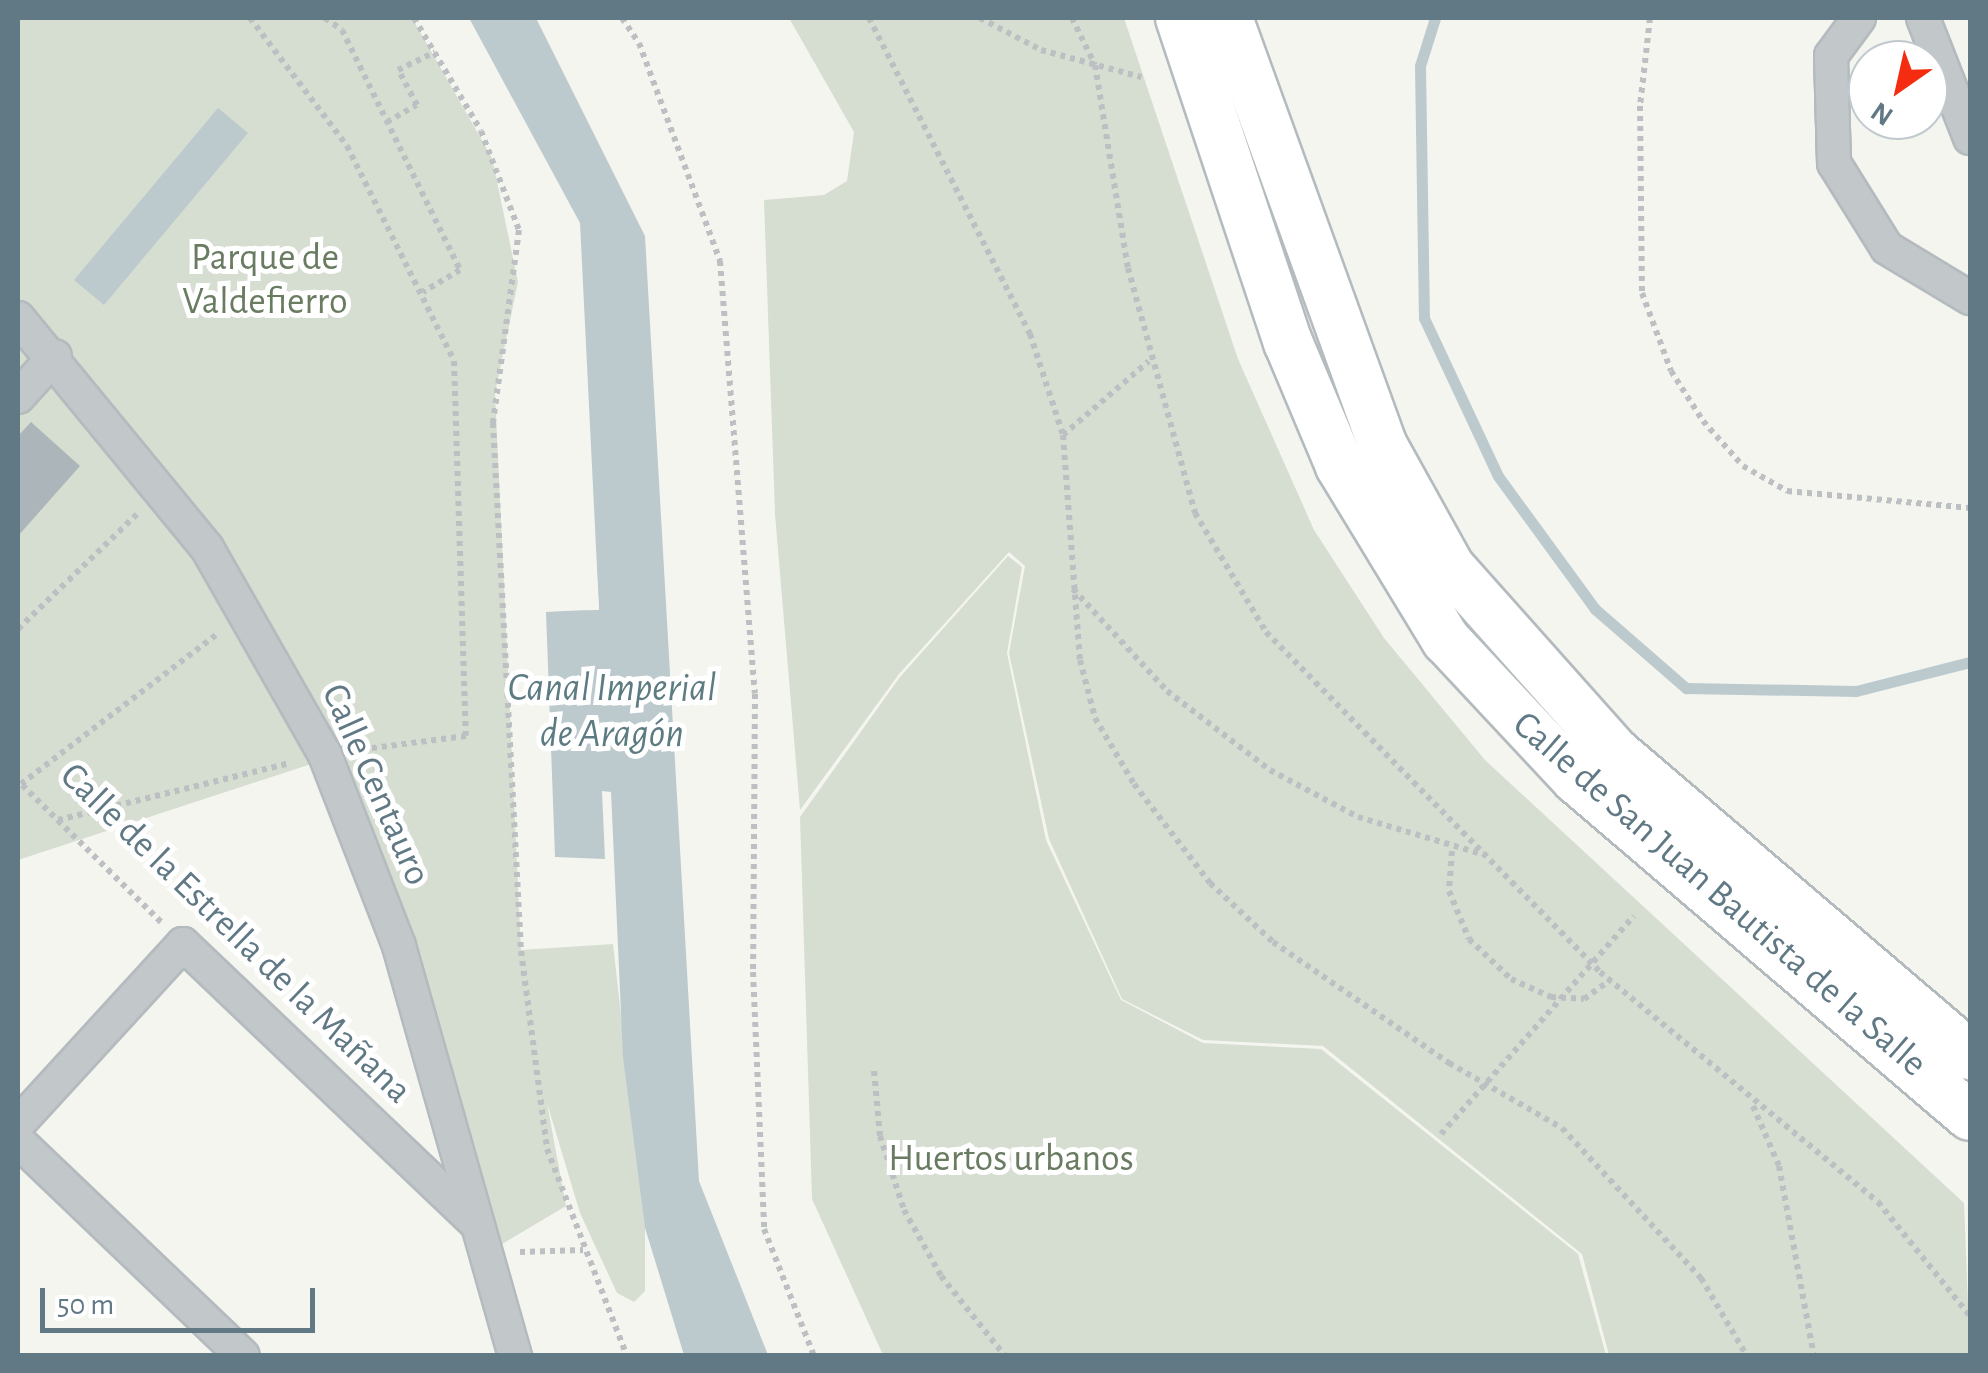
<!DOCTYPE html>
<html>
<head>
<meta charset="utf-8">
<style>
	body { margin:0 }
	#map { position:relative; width:1988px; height:1373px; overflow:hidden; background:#f5f5f0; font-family:"Alegreya Sans",sans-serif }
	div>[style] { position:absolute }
	.green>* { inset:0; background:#d6ddd1 }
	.water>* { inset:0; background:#bccace }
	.pier>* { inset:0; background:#f5f5f0 }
	.stream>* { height:11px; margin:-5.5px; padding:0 5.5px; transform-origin:5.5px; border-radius:5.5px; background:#bccace }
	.building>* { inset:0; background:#acb6ba }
	.path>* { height:6px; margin-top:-3px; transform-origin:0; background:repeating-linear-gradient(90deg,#bdc0c2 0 5px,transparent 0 10px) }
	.roads { filter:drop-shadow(2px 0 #b4bbbe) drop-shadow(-2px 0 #b4bbbe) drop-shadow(0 2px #b4bbbe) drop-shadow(0 -2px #b4bbbe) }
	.minor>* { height:32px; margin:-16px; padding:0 16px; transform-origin:16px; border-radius:16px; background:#c2c7ca }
	.secondary>* { height:48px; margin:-24px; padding:0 24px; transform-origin:24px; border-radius:24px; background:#fff }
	span { translate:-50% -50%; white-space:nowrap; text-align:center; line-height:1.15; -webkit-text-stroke:10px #fff; paint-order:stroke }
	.park-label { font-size:38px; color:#697b60 }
	.street-label { font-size:38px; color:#617985 }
	.water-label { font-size:40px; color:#5c7c82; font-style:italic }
	.frame { position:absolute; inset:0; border:20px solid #617985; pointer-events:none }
	.north { position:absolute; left:1848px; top:40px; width:100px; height:100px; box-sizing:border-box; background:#fff; border:2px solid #c0c9ce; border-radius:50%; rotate:214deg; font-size:28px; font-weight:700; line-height:40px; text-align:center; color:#617985 }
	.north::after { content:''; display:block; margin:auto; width:35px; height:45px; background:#f52c10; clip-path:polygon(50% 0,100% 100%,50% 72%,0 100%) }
	.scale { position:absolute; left:40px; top:1288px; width:275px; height:45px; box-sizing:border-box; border:5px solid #617985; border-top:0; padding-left:12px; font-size:30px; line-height:35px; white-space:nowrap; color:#617985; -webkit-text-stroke:8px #fff; paint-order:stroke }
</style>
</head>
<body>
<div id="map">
	<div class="green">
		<div style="clip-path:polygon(18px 18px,412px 18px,492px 158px,518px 282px,495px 393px,521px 950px,613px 944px,645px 1228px,645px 1291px,634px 1302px,617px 1293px,580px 1213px,547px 1103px,566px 1206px,487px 1253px,345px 753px,18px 860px)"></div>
		<div style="clip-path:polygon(789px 18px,1124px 18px,1238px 359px,1314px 530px,1384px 638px,1485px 760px,1964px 1203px,1970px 1355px,1609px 1355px,1582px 1254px,1323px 1046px,1203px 1040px,1122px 999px,1049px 839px,1009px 653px,1025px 566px,1009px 552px,899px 674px,800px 810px,775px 514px,764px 200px,824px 195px,847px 181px,854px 132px)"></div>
		<div style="clip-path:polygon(1008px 556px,1022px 567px,1007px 653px,1046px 840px,1121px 1000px,1203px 1043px,1321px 1049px,1578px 1254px,1606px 1355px,883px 1355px,812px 1199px,800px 817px,900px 677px)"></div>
	</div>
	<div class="water">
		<div style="clip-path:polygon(469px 18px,536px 18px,645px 236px,699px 1181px,768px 1355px,684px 1355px,645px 1228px,623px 1057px,611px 792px,602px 791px,605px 859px,555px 857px,546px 612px,599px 609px,580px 223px)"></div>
		<div style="clip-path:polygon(218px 108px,248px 133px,104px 305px,74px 280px)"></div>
	</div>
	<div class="pier">
		<div style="clip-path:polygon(587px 414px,599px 610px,541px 611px,594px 605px)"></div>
	</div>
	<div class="stream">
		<div style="left:1435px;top:18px;width:50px;rotate:107.4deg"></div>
		<div style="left:1420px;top:66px;width:252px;rotate:89.1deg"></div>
		<div style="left:1424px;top:318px;width:174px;rotate:64.9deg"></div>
		<div style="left:1498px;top:476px;width:165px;rotate:53.9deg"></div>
		<div style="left:1595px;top:609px;width:121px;rotate:41deg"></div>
		<div style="left:1686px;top:688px;width:170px;rotate:1deg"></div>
		<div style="left:1856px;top:691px;width:118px;rotate:-14.3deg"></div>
	</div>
	<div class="building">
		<div style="clip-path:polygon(31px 422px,80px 466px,18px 536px,18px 436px)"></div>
	</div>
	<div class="path">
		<div style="left:250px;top:18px;width:161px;rotate:52.8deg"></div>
		<div style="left:347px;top:146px;width:240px;rotate:63.5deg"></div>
		<div style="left:454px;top:361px;width:375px;rotate:88.2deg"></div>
		<div style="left:466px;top:736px;width:111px;rotate:172.7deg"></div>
		<div style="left:325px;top:18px;width:21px;rotate:35deg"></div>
		<div style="left:342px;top:30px;width:267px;rotate:63.8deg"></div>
		<div style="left:460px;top:270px;width:43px;rotate:149.3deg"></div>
		<div style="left:414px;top:18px;width:131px;rotate:59.3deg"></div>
		<div style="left:481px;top:131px;width:106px;rotate:69deg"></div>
		<div style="left:519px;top:230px;width:195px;rotate:97.7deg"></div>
		<div style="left:493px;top:423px;width:529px;rotate:86.96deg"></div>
		<div style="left:521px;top:951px;width:200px;rotate:82.5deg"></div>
		<div style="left:547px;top:1149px;width:222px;rotate:68.9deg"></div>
		<div style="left:622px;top:18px;width:30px;rotate:56deg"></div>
		<div style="left:639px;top:43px;width:233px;rotate:69.6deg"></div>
		<div style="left:720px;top:261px;width:434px;rotate:85.4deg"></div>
		<div style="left:755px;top:694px;width:278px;rotate:90.4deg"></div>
		<div style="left:753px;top:972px;width:257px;rotate:87.5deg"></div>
		<div style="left:764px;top:1229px;width:136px;rotate:68.5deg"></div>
		<div style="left:869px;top:18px;width:355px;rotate:63deg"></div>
		<div style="left:1030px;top:334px;width:106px;rotate:71.9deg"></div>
		<div style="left:1063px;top:435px;width:226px;rotate:85.7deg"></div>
		<div style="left:1080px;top:660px;width:60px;rotate:75.5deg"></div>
		<div style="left:1095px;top:718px;width:77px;rotate:59.4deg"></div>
		<div style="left:1134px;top:784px;width:125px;rotate:52.5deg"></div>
		<div style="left:1210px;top:883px;width:86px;rotate:43.1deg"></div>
		<div style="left:1273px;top:942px;width:214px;rotate:34.5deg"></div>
		<div style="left:1449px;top:1063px;width:130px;rotate:29.9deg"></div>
		<div style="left:1562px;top:1128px;width:205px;rotate:47.2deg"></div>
		<div style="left:1701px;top:1278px;width:91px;rotate:59.5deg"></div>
		<div style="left:980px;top:18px;width:69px;rotate:27.7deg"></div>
		<div style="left:1041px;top:50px;width:104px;rotate:15.1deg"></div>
		<div style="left:1072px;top:18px;width:52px;rotate:63.9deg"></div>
		<div style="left:1095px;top:65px;width:206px;rotate:80.8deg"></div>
		<div style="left:1128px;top:268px;width:254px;rotate:74.7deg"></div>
		<div style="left:1195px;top:513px;width:139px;rotate:59.2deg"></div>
		<div style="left:1266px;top:632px;width:477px;rotate:45.5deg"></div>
		<div style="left:1600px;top:972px;width:361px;rotate:39.6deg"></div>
		<div style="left:1878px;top:1202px;width:146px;rotate:51.1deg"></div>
		<div style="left:1650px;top:18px;width:89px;rotate:96.5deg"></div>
		<div style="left:1640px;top:106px;width:187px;rotate:89.4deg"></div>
		<div style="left:1642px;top:293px;width:83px;rotate:69.6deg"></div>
		<div style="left:1671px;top:371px;width:59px;rotate:57.4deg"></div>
		<div style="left:1703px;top:421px;width:60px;rotate:48.4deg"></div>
		<div style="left:1743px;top:466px;width:51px;rotate:29.6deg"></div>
		<div style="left:1787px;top:491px;width:184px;rotate:5.3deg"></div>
		<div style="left:387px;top:122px;width:34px;rotate:-30deg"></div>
		<div style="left:417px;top:105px;width:40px;rotate:-118deg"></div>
		<div style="left:398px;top:70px;width:41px;rotate:-25.9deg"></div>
		<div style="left:1063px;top:435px;width:113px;rotate:-40.7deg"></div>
		<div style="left:1073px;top:589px;width:139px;rotate:47.3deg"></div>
		<div style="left:1167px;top:691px;width:130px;rotate:37.5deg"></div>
		<div style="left:1270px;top:770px;width:100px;rotate:28.1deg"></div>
		<div style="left:1358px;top:817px;width:133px;rotate:16.7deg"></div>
		<div style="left:18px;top:629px;width:168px;rotate:-44deg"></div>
		<div style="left:58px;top:820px;width:239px;rotate:-13.8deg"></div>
		<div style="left:1452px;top:851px;width:40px;rotate:94.3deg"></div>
		<div style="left:1449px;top:891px;width:52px;rotate:67.4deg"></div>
		<div style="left:1469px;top:939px;width:58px;rotate:43.6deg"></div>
		<div style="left:1511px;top:979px;width:44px;rotate:24.2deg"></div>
		<div style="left:1551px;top:997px;width:33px;rotate:3deg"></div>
		<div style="left:1584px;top:999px;width:32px;rotate:-36deg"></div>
		<div style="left:161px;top:922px;width:197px;rotate:-135.4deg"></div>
		<div style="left:21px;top:784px;width:250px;rotate:-37.4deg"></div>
		<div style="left:874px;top:1071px;width:65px;rotate:84.7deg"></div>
		<div style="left:880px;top:1136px;width:78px;rotate:72deg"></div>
		<div style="left:904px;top:1210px;width:76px;rotate:60.7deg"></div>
		<div style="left:941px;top:1276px;width:102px;rotate:51.3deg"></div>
		<div style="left:1753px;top:1106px;width:65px;rotate:66.6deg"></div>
		<div style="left:1779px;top:1166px;width:193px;rotate:79.6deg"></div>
		<div style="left:1441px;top:1134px;width:291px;rotate:-48.5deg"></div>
		<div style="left:520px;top:1252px;width:63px;rotate:-1.8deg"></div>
	</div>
	<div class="roads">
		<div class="minor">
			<div style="left:1859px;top:18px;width:47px;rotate:126.4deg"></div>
			<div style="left:1831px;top:56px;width:107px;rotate:88.4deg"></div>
			<div style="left:1834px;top:163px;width:100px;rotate:58.1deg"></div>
			<div style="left:1887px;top:248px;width:97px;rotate:31.1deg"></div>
			<div style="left:1923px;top:18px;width:129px;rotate:68.6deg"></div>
			<div style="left:18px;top:318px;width:298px;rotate:50.6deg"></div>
			<div style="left:207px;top:548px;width:238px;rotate:60.3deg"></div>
			<div style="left:325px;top:755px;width:205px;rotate:68.8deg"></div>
			<div style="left:399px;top:946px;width:426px;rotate:74.2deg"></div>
			<div style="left:18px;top:397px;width:55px;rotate:-47.9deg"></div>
			<div style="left:18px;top:1124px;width:244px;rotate:-47.5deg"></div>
			<div style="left:183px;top:944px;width:407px;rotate:43.6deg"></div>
			<div style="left:18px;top:1141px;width:311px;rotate:43.7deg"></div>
		</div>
		<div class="secondary">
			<div style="left:1180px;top:18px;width:342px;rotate:71.6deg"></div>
			<div style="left:1288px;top:342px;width:134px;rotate:67.2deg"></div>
			<div style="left:1340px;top:466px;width:204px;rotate:58.7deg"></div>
			<div style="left:1446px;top:640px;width:190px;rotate:46.9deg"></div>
			<div style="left:1576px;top:779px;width:518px;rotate:40.54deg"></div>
			<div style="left:1228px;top:18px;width:455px;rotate:70.1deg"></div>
			<div style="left:1383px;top:446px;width:138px;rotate:61deg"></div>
			<div style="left:1450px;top:567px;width:248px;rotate:48.3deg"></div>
			<div style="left:1615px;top:752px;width:467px;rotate:40.5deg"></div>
		</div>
	</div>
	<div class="park-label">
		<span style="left:265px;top:281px">Parque de<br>Valdefierro</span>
		<span style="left:1011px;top:1160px">Huertos urbanos</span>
	</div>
	<div class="street-label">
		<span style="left:375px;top:785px;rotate:66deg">Calle Centauro</span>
		<span style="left:1719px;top:895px;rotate:41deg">Calle de San Juan Bautista de la Salle</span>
		<span style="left:235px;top:934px;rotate:44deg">Calle de la Estrella de la Mañana</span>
	</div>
	<div class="water-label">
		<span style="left:612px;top:711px">Canal Imperial<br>de Aragón</span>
	</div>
	<div class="frame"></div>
	<div class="north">N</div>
	<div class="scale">50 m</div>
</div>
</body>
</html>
